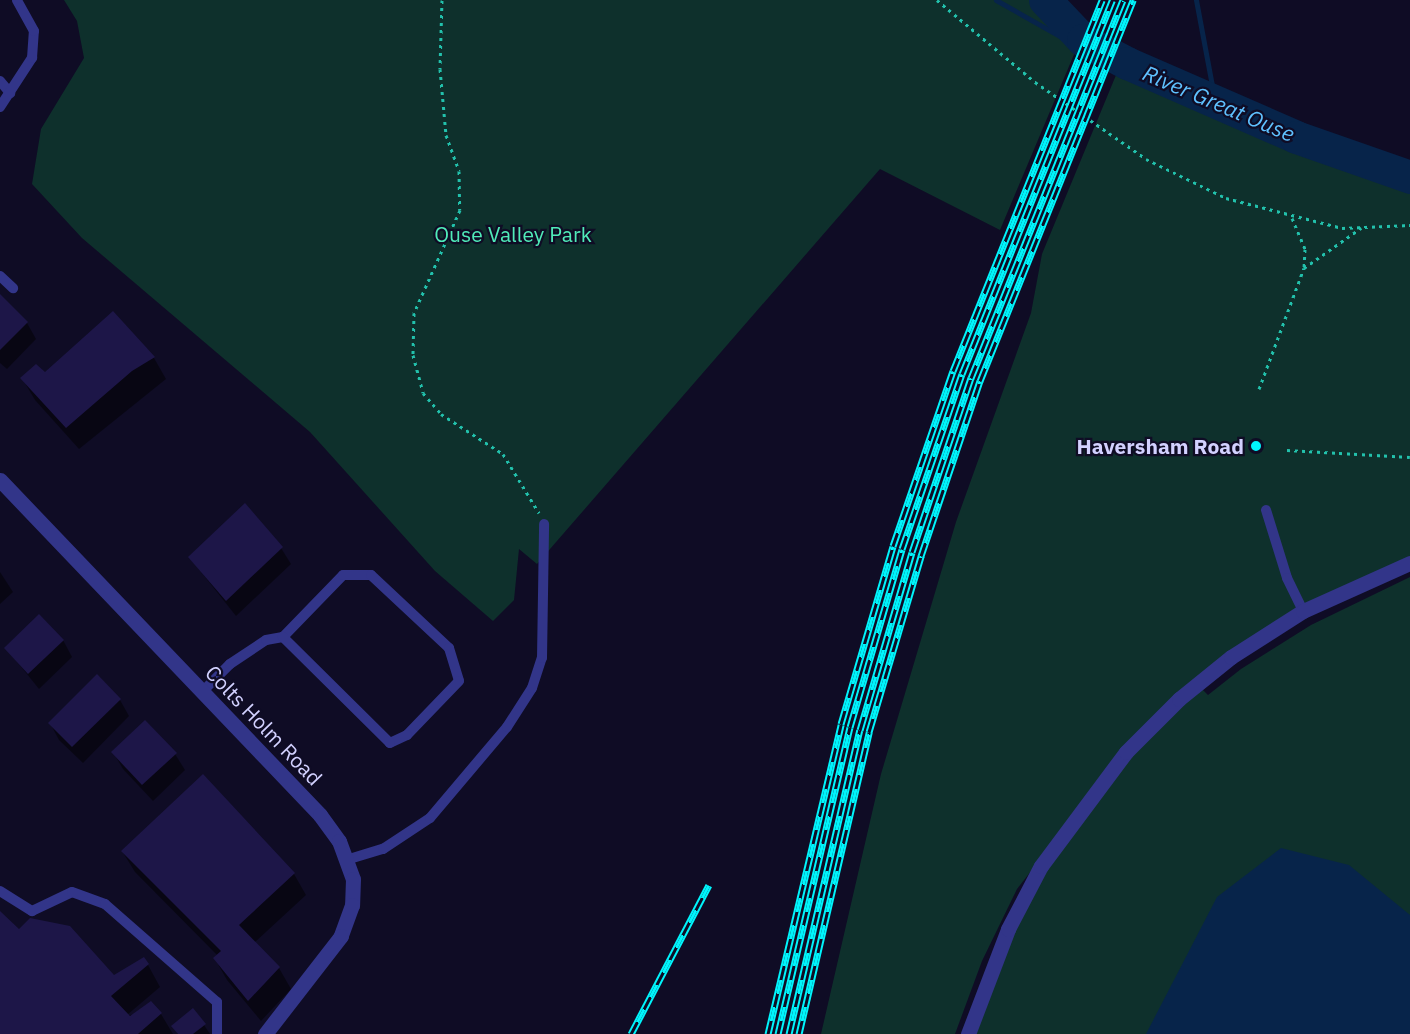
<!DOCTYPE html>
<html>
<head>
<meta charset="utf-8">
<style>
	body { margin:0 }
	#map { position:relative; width:1410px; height:1034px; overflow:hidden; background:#0f0c25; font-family:"IBM Plex Sans",sans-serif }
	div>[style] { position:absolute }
	.green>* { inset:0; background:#0e302c }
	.water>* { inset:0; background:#07244a }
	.shadow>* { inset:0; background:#0007 }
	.stream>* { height:5px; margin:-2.5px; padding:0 2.5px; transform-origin:2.5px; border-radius:2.5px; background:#07244a }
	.river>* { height:33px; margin:-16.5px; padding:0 16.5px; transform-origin:16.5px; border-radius:16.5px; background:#07244a }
	.building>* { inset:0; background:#1d1648 }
	.path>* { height:3px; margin-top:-1.5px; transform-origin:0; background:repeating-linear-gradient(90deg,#22c1ac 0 3px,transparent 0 7.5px) }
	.service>* { height:10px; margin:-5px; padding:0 5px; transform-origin:5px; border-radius:5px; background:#323589 }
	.minor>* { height:15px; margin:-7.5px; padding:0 7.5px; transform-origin:7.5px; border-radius:7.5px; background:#323589 }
	.tertiary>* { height:15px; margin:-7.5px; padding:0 7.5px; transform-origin:7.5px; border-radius:7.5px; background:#323589 }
	.rail>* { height:7px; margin-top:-3.5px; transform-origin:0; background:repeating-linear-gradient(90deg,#0f0c25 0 14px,#00f5fc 0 28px); box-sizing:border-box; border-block:2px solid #00f5fc }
	.dots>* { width:16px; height:16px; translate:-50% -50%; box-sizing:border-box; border:3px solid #0f0c25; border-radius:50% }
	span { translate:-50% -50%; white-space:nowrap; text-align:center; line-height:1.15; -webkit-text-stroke:4.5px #0f0c25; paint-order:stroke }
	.park-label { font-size:21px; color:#50ebb9 }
	.poi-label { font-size:21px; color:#d2d1ff; font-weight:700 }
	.right { translate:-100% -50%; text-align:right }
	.street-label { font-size:21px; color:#d2d1ff }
	.water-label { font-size:22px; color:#5fc1ff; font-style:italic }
</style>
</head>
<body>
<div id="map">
	<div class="green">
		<div style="clip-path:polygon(64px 0,1039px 0,1060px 38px,1078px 45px,1000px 230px,880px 169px,537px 564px,519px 549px,514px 600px,493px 621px,435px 571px,310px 432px,82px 238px,32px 184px,41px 129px,84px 58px,77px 21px)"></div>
		<div style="clip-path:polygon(1121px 63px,1410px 184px,1410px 563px,1359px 584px,1198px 685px,1208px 695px,1241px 669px,1311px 625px,1410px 577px,1410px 1034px,968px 1034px,1042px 857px,1017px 889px,982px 961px,955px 1034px,821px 1034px,881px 774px,956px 522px,1031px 313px,1042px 254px)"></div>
	</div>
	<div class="water">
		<div style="clip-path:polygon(1281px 848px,1349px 865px,1410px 915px,1410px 1034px,1146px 1034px,1217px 897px)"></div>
	</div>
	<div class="shadow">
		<div style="clip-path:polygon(0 296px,27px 323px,36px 339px,7px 369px,0 363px)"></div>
		<div style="clip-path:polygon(154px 358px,166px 379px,79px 449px,35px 400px,22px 378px)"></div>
		<div style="clip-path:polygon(281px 548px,291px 564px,236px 616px,190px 558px)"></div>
		<div style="clip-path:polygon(0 572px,13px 592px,0 604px)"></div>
		<div style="clip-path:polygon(63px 640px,72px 657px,39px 689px,6px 648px)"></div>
		<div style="clip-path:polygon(120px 700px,129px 716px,83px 763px,59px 740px,50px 723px)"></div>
		<div style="clip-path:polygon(113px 752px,175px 754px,185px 770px,153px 801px,123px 769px)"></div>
		<div style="clip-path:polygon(122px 851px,294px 874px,306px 895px,254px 943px,279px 968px,291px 989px,261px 1021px,227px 980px,215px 959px,218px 956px,135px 872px)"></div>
		<div style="clip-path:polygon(0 913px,19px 931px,114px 977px,148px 965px,160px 987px,127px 1015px,161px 1014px,173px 1034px,0 1034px)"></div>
		<div style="clip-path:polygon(204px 1025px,210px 1034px,178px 1034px,173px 1026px)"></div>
	</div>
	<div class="stream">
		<div style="left:996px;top:0;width:87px;rotate:29.5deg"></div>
		<div style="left:1196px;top:0;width:104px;rotate:79.4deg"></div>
	</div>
	<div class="river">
		<div style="left:1045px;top:0;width:55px;rotate:46.5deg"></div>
		<div style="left:1083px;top:40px;width:50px;rotate:27.6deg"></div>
		<div style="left:1127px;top:63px;width:184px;rotate:23.6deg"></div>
		<div style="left:1296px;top:137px;width:121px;rotate:19.3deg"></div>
	</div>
	<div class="building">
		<div style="clip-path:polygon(0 294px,28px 322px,0 350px)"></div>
		<div style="clip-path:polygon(113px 311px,155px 357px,132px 371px,66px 428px,20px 378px,36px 364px,45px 372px)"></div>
		<div style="clip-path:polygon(245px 503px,283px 547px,226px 601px,188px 557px)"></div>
		<div style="clip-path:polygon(39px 614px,64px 640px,28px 674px,4px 648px)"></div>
		<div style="clip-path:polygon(97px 674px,121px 699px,72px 747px,48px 723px)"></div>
		<div style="clip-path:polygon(145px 720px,177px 753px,142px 785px,111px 752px)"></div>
		<div style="clip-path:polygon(203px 774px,295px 873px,239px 925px,280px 967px,248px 1001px,213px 958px,221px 951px,121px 851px)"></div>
		<div style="clip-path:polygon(0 911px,19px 929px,30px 918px,70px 926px,114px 975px,144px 957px,149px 964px,111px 996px,130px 1016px,151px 1001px,162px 1013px,138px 1034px,0 1034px)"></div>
		<div style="clip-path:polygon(193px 1008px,206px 1024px,193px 1034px,178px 1034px,171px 1026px)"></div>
	</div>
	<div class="path">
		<div style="left:442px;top:0;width:69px;rotate:91.7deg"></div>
		<div style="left:440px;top:69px;width:66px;rotate:84.8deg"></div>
		<div style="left:446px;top:135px;width:38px;rotate:70deg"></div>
		<div style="left:459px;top:171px;width:39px;rotate:89deg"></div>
		<div style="left:460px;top:210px;width:113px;rotate:114.1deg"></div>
		<div style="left:414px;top:313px;width:42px;rotate:91.4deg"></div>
		<div style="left:413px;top:355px;width:39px;rotate:75deg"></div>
		<div style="left:423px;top:393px;width:28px;rotate:49deg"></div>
		<div style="left:441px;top:414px;width:74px;rotate:32.8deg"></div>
		<div style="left:503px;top:454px;width:69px;rotate:58.6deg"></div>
		<div style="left:937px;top:0;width:128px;rotate:39.9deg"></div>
		<div style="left:1035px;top:82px;width:135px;rotate:34.7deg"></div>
		<div style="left:1146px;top:159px;width:89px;rotate:26deg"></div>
		<div style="left:1226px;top:198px;width:120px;rotate:14.5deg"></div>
		<div style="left:1342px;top:228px;width:68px;rotate:-2.5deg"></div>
		<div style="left:1292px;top:218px;width:34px;rotate:67deg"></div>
		<div style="left:1305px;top:249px;width:19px;rotate:93deg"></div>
		<div style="left:1259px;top:389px;width:129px;rotate:-69.6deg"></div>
		<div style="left:1304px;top:268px;width:70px;rotate:-35.1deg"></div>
		<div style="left:1287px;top:450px;width:123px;rotate:3.3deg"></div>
	</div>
	<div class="service">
		<div style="left:0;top:81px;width:16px;rotate:50deg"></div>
		<div style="left:0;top:107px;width:59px;rotate:-56.9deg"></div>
		<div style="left:32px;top:58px;width:27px;rotate:-86deg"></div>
		<div style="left:34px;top:31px;width:35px;rotate:-119deg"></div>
		<div style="left:0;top:276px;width:18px;rotate:43deg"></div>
		<div style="left:1266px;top:510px;width:71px;rotate:72.8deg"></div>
		<div style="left:1287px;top:578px;width:37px;rotate:64deg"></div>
		<div style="left:203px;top:691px;width:38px;rotate:-45deg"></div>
		<div style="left:230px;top:664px;width:43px;rotate:-33.7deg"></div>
		<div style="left:266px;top:640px;width:17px;rotate:-10deg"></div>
		<div style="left:283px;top:637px;width:86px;rotate:-45.9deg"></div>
		<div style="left:343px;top:575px;width:28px"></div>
		<div style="left:371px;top:575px;width:107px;rotate:43.1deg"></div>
		<div style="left:449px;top:648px;width:34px;rotate:73deg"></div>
		<div style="left:459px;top:681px;width:75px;rotate:133.9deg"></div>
		<div style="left:407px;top:735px;width:19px;rotate:155deg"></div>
		<div style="left:390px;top:743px;width:151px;rotate:-135.3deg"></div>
		<div style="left:346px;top:860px;width:39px;rotate:-17deg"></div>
		<div style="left:383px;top:849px;width:56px;rotate:-33.4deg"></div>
		<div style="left:430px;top:818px;width:119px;rotate:-49.8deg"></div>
		<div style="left:507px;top:727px;width:46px;rotate:-57.3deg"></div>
		<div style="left:532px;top:688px;width:32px;rotate:-72deg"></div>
		<div style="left:542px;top:658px;width:134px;rotate:-89.1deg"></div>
		<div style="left:0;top:891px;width:38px;rotate:32deg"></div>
		<div style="left:32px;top:911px;width:44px;rotate:-25.4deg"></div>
		<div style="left:72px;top:892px;width:35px;rotate:20deg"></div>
		<div style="left:105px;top:904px;width:149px;rotate:41.2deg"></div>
		<div style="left:217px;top:1002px;width:32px;rotate:90deg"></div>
	</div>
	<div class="minor">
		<div style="left:0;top:480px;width:463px;rotate:46.3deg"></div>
		<div style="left:320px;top:815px;width:32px;rotate:54deg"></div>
		<div style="left:339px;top:841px;width:40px;rotate:69.8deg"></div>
		<div style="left:353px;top:879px;width:26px;rotate:92deg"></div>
		<div style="left:352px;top:905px;width:33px;rotate:110deg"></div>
		<div style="left:341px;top:936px;width:124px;rotate:127.8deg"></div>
	</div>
	<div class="tertiary">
		<div style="left:968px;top:1034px;width:112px;rotate:-69.1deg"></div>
		<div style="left:1008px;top:929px;width:71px;rotate:-62.4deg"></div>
		<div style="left:1041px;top:866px;width:142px;rotate:-53.3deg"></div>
		<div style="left:1126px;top:752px;width:75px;rotate:-45deg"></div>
		<div style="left:1179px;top:699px;width:67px;rotate:-38.9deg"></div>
		<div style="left:1231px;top:657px;width:85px;rotate:-32.6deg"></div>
		<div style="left:1303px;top:611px;width:117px;rotate:-24.2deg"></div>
	</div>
	<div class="rail">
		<div style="left:631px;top:1034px;width:168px;rotate:-62.4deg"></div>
		<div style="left:768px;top:1034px;width:318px;rotate:-76.7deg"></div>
		<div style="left:841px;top:724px;width:185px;rotate:-73.7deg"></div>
		<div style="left:893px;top:546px;width:185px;rotate:-71.1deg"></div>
		<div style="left:953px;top:371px;width:400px;rotate:-68.1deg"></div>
		<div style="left:778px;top:1034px;width:315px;rotate:-76.8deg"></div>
		<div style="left:850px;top:727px;width:185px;rotate:-73.7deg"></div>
		<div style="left:902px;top:549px;width:185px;rotate:-71.1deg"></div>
		<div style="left:962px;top:374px;width:403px;rotate:-68.1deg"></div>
		<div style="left:789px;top:1034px;width:312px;rotate:-76.9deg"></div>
		<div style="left:860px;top:730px;width:185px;rotate:-73.7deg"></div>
		<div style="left:912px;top:552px;width:184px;rotate:-71.3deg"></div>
		<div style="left:971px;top:378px;width:407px;rotate:-68.1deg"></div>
		<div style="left:799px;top:1034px;width:310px;rotate:-76.9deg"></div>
		<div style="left:869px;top:732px;width:184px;rotate:-73.5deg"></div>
		<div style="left:921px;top:556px;width:185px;rotate:-71.4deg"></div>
		<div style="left:980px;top:381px;width:411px;rotate:-68.1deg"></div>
	</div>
	<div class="dots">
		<div style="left:1256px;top:446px;background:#00f5fc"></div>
	</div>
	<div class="park-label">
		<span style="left:513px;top:234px">Ouse Valley Park</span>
	</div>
	<div class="poi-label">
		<span class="right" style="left:1244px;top:446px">Haversham Road</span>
	</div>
	<div class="street-label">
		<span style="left:264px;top:725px;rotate:46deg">Colts Holm Road</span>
	</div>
	<div class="water-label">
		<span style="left:1219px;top:103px;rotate:23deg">River Great Ouse</span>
	</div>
</div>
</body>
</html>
